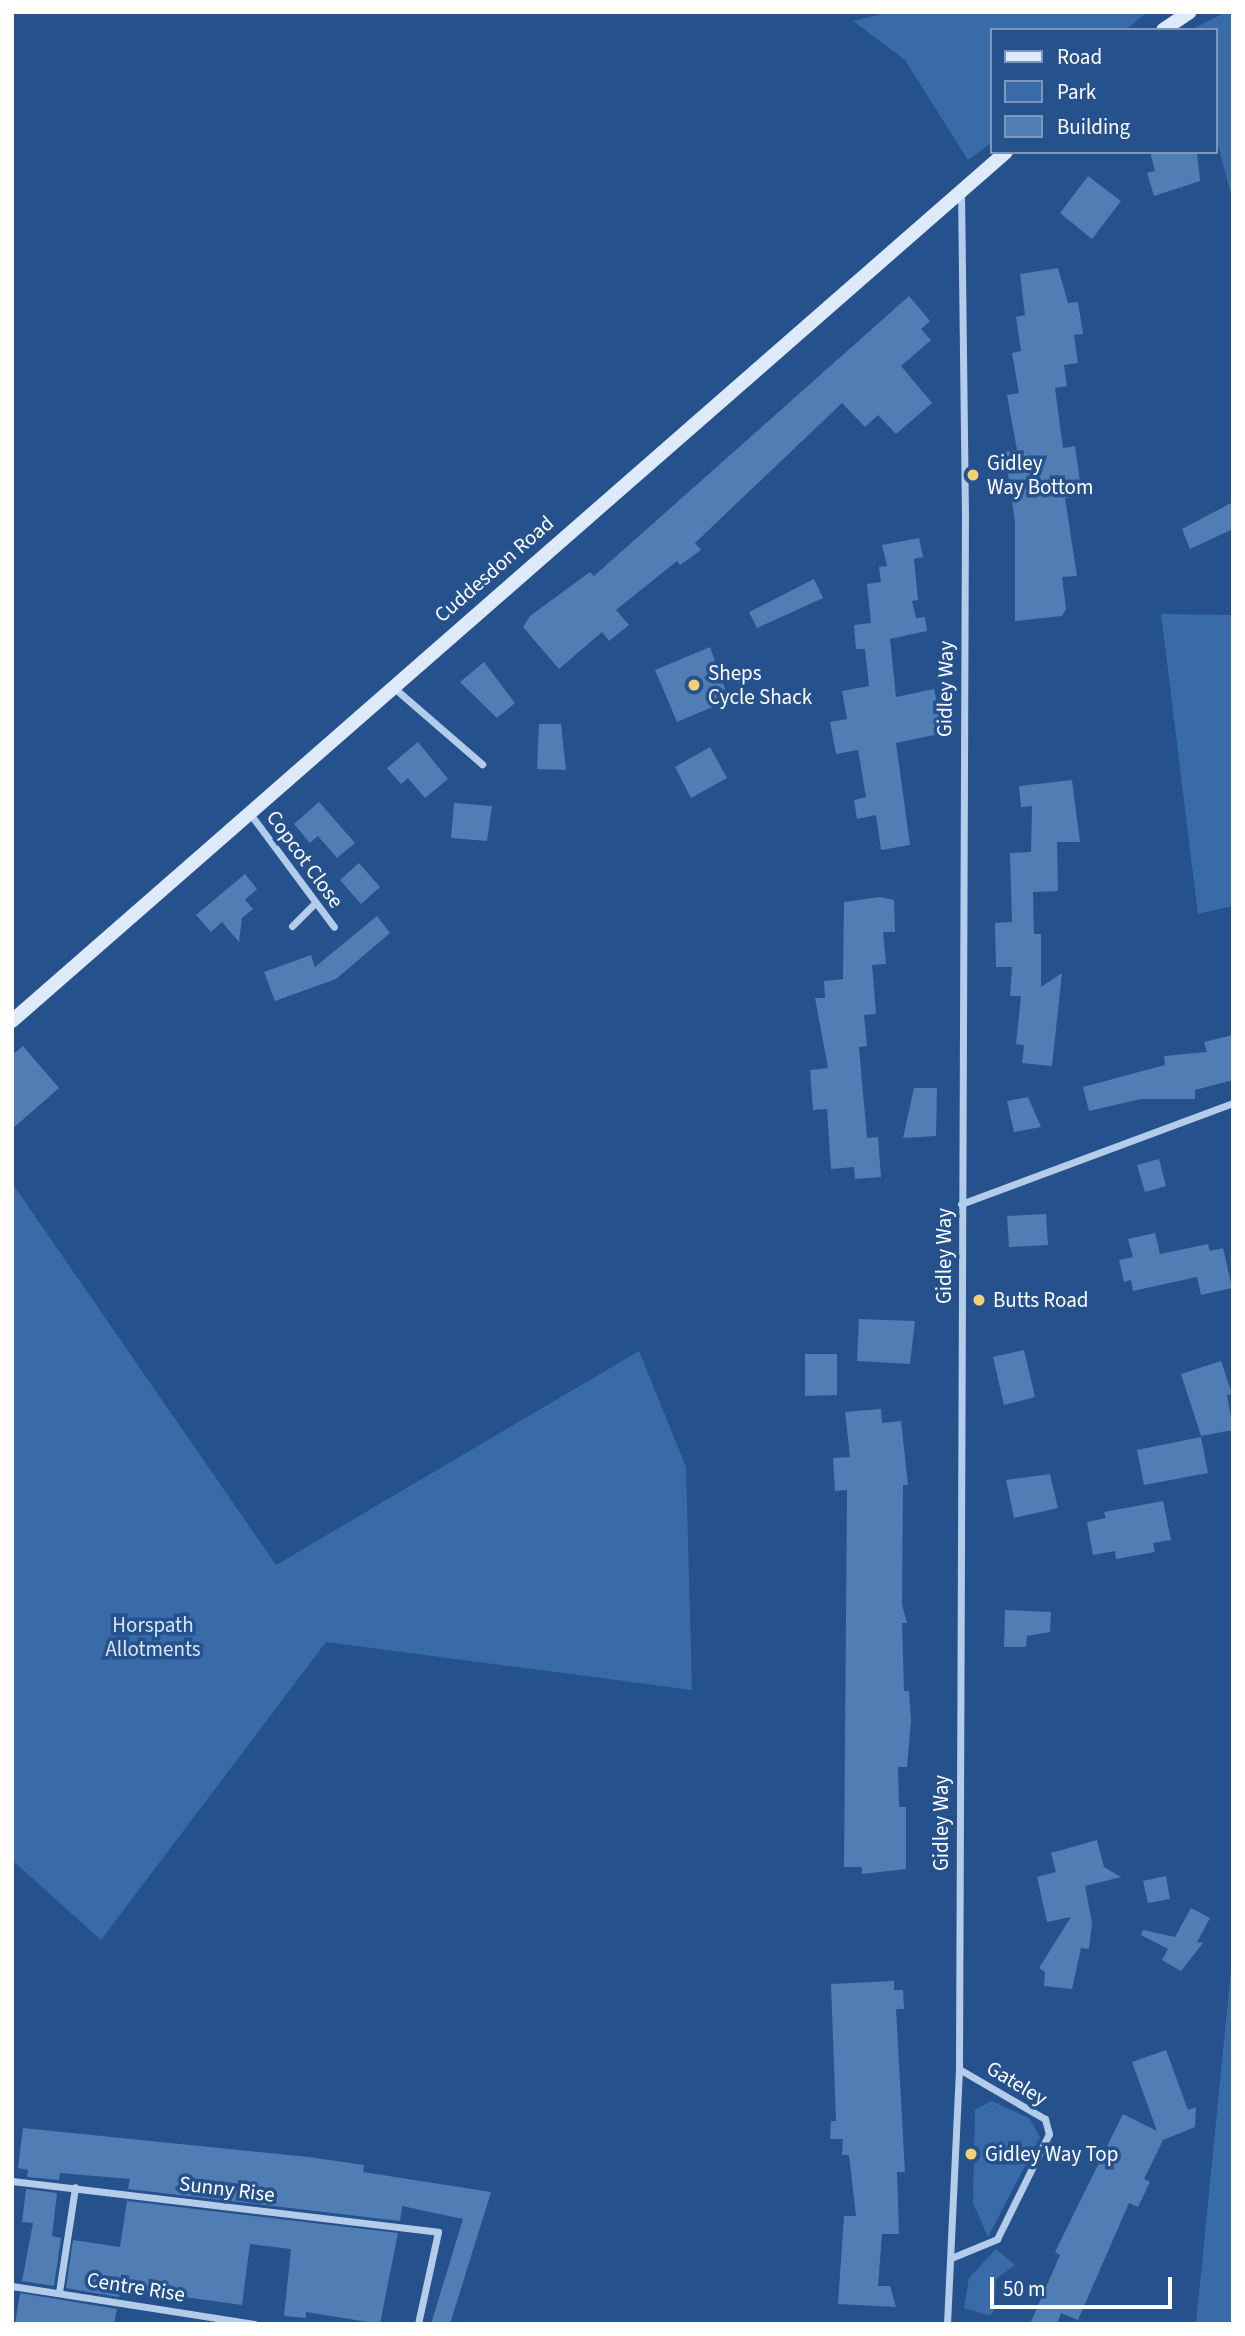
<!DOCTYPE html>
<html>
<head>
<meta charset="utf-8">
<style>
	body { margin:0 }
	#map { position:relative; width:1245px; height:2336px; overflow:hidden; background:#25518c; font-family:"Source Sans 3",sans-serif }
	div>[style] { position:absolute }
	.green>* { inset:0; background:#396ba9 }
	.building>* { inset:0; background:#517db5 }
	.street>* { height:7px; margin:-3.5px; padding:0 3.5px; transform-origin:3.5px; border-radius:3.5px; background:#b3ccea }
	.secondary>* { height:14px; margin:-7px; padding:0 7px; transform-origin:7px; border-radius:7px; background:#dee9f9 }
	.dots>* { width:19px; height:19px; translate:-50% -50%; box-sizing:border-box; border:4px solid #25518c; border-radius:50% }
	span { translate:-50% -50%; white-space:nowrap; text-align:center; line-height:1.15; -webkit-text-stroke:7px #25518c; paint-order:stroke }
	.poi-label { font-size:21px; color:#fff }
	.left { translate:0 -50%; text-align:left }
	.street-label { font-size:21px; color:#fff }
	.park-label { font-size:21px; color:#d8e6f8 }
	.frame { position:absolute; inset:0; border:14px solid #fff; pointer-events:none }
	.legend { position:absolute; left:990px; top:28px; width:228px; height:126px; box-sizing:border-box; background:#25518c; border:2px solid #7c97ba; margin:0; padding:9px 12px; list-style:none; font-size:21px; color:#fff }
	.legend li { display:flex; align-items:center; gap:14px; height:35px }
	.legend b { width:35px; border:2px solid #7c97ba }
	.scale { position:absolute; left:990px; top:2277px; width:182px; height:32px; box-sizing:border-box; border:4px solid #fff; border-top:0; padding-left:9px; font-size:21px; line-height:24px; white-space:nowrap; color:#fff; -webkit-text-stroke:5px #25518c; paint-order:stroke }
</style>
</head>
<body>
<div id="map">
	<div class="green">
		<div style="clip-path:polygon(890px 12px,1147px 12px,1126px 30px,991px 30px,991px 143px,968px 160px,905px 60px,853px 21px)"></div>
		<div style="clip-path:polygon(1226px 12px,1233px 12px,1233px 202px,1215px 134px,1215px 30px,1191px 30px)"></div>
		<div style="clip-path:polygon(1161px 614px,1233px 615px,1233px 906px,1198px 914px)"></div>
		<div style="clip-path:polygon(12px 1183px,276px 1565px,639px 1351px,686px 1467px,692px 1690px,326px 1642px,101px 1940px,12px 1860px)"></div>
		<div style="clip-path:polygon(1233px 1950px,1233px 2324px,1196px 2324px)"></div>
		<div style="clip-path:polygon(991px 2101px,1029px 2118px,1040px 2137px,988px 2237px,973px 2203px,975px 2110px)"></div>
		<div style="clip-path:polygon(996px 2249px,1015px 2265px,996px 2279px,994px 2310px,990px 2316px,964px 2308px,969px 2278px)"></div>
	</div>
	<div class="building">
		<div style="clip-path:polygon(1150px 152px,1197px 152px,1200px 181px,1154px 196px,1147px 173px,1155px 171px)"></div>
		<div style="clip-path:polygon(1088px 176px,1121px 201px,1092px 239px,1060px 213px)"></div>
		<div style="clip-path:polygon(1058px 268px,1068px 303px,1078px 302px,1083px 334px,1074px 335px,1078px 363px,1064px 365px,1067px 386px,1055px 388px,1063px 448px,1075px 446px,1082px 495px,1065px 498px,1077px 576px,1062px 577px,1066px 609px,1062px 616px,1015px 621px,1015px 523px,1005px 452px,1017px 450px,1007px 395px,1019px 393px,1012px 353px,1021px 351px,1016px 317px,1025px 315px,1020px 274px)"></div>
		<div style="clip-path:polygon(909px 296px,930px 321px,921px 329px,931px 340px,901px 366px,932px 403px,896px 434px,878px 415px,865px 427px,842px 403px,695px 543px,701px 550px,680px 565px,677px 561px,616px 610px,629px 625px,609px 641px,602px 632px,559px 669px,523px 627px,530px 616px,590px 572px,594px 576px)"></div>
		<div style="clip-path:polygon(1233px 502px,1233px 529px,1190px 549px,1182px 529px)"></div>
		<div style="clip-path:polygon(919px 538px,923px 557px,914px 559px,918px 600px,912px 601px,916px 618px,925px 617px,927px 631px,890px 639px,896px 697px,934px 689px,941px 723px,939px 734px,896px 743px,910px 845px,881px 850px,876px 815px,857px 819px,854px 800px,866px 797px,858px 750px,836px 754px,830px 722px,847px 719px,842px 691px,869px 686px,865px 649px,856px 649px,854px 625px,871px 623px,867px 584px,881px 582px,879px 567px,887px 566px,882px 545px)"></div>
		<div style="clip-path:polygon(814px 579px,823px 598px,757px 628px,749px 612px)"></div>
		<div style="clip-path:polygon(710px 647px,729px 700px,677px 722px,655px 670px)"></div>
		<div style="clip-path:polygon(484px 662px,515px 703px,497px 718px,460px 682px)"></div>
		<div style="clip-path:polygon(539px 724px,561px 724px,566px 770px,537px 769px)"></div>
		<div style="clip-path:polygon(418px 742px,448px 779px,425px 798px,408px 778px,401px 784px,387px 768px)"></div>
		<div style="clip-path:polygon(710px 747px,727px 778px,691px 798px,675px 767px)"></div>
		<div style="clip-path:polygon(1072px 780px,1080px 842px,1057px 842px,1058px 891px,1033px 892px,1034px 934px,1041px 934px,1041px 987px,1062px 973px,1052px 1066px,1022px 1063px,1024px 1045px,1016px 1044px,1021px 996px,1010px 996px,1012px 967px,996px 967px,995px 923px,1012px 922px,1010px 853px,1031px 852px,1032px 806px,1021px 807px,1019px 786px)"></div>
		<div style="clip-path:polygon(319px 802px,355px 843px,337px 858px,318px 836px,310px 843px,294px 824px)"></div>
		<div style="clip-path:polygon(454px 803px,492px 806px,487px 841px,451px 838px)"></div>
		<div style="clip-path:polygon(359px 863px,380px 887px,361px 904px,340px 880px)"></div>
		<div style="clip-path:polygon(245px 874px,257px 889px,245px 900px,253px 909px,242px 918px,239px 942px,222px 922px,211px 932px,196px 915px)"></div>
		<div style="clip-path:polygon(880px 897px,894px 900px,895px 932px,883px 932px,886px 964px,872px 965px,876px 1014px,864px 1015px,867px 1046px,859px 1047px,867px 1138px,878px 1137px,881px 1177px,855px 1179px,854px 1167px,831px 1169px,827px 1109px,813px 1110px,810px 1070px,828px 1068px,815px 998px,825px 998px,824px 981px,843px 979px,844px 902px)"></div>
		<div style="clip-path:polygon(377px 916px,390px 933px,336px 979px,275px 1001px,264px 972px,311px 955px,315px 967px)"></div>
		<div style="clip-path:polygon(1233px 1035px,1233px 1080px,1195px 1090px,1195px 1099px,1141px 1099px,1089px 1111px,1083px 1087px,1165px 1065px,1164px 1056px,1207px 1052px,1204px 1042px)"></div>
		<div style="clip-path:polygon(23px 1046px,59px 1088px,12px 1129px,12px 1055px)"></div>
		<div style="clip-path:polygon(914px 1088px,937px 1088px,936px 1136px,903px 1138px)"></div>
		<div style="clip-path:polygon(1028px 1097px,1041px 1127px,1014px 1132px,1007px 1101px)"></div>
		<div style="clip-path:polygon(1159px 1159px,1166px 1186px,1145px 1192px,1137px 1165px)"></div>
		<div style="clip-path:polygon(1046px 1214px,1048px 1245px,1009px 1247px,1007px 1216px)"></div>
		<div style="clip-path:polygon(1155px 1233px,1160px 1254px,1208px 1244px,1210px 1251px,1223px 1248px,1232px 1288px,1201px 1295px,1197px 1277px,1133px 1291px,1131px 1280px,1124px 1282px,1119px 1260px,1133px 1257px,1128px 1239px)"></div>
		<div style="clip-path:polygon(859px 1319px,915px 1321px,910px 1364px,857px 1361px)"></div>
		<div style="clip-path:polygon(1024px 1350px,1035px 1397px,1004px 1405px,993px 1357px)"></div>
		<div style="clip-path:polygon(805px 1354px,837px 1354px,837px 1395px,805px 1396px)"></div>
		<div style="clip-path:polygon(1221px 1361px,1232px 1394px,1227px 1395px,1233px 1430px,1201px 1436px,1181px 1374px)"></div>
		<div style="clip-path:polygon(881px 1409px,882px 1423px,901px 1421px,908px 1485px,903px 1485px,902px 1605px,907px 1623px,902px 1623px,904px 1691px,909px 1691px,911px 1720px,907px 1767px,898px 1767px,899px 1807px,906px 1807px,906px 1869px,862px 1874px,862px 1867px,844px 1867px,847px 1490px,835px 1491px,833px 1458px,850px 1457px,845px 1412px)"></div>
		<div style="clip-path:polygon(1201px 1437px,1208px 1473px,1144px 1485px,1137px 1450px)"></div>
		<div style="clip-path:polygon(1050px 1474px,1058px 1508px,1014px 1518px,1006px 1480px)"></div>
		<div style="clip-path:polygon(1163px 1501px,1171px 1540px,1153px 1543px,1155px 1552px,1116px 1559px,1115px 1551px,1093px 1555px,1087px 1522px,1106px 1518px,1104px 1512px)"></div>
		<div style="clip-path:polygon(1005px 1610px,1051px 1612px,1050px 1632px,1027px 1636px,1026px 1647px,1004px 1647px)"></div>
		<div style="clip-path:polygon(1097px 1840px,1104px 1867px,1121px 1877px,1085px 1886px,1092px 1923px,1089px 1949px,1081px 1948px,1072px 1989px,1044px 1986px,1045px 1972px,1039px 1968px,1071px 1917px,1047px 1922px,1037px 1877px,1056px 1872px,1051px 1853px)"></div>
		<div style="clip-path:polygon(1166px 1876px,1170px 1899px,1148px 1903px,1143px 1881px)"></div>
		<div style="clip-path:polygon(1191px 1908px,1210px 1918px,1197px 1942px,1203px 1943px,1181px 1971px,1162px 1960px,1168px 1949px,1141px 1935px,1143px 1930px,1175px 1937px)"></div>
		<div style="clip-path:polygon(894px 1981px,894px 1990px,903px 1990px,904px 2009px,896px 2009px,905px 2172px,897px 2172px,899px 2234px,882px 2234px,878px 2286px,890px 2286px,896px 2307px,838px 2304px,844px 2216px,856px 2216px,849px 2155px,842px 2155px,843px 2139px,830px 2139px,831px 2121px,836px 2121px,831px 1984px)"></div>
		<div style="clip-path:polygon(1166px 2050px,1188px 2110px,1196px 2107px,1195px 2127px,1163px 2140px,1144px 2179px,1150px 2182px,1138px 2207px,1129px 2203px,1078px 2320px,1061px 2313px,1057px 2324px,1030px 2324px,1060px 2255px,1055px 2252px,1123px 2114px,1157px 2131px,1132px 2062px)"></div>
		<div style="clip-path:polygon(23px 2128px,309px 2157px,364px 2165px,363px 2172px,491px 2192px,450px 2324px,431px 2324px,463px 2219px,402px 2206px,400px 2221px,128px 2189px,130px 2179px,60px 2173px,59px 2180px,27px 2177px,28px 2170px,18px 2168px)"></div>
		<div style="clip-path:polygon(26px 2189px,57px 2193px,52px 2236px,61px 2238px,54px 2286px,22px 2281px,33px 2223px,22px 2222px)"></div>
		<div style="clip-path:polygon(127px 2201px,398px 2233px,380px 2324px,306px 2312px,306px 2318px,284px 2316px,291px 2249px,250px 2244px,242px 2305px,121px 2288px,119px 2297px,66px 2288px,73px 2240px,120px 2247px)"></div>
		<div style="clip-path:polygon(20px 2293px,117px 2309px,114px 2324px,15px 2324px)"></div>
	</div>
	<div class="street">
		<div style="left:393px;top:687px;width:118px;rotate:40.9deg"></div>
		<div style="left:248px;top:811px;width:144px;rotate:53.4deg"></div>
		<div style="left:292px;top:926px;width:30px;rotate:-45deg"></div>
		<div style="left:961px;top:1204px;width:290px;rotate:-20.4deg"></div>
		<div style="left:12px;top:2181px;width:429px;rotate:6.8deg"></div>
		<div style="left:438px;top:2232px;width:94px;rotate:102.3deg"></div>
		<div style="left:951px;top:2258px;width:50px;rotate:-22.4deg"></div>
		<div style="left:997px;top:2239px;width:117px;rotate:-63.7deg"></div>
		<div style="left:1049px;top:2134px;width:16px;rotate:-105deg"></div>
		<div style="left:1045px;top:2119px;width:99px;rotate:-149.8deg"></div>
		<div style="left:12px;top:2286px;width:245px;rotate:8.9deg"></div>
		<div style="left:59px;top:2292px;width:106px;rotate:-81.3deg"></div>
		<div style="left:947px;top:2324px;width:255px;rotate:-87.3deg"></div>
		<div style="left:959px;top:2069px;width:1552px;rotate:-89.78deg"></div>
		<div style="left:965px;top:517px;width:325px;rotate:-90.7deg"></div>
	</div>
	<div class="secondary">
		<div style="left:1163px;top:30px;width:32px;rotate:-34deg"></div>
		<div style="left:12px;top:1021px;width:1320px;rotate:-41.16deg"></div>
	</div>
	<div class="dots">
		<div style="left:973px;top:475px;background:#f4d177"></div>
		<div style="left:694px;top:685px;background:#f4d177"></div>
		<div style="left:979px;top:1300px;background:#f4d177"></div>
		<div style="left:971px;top:2154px;background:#f4d177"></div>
	</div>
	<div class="poi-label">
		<span class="left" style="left:987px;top:475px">Gidley<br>Way Bottom</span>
		<span class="left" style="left:708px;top:685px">Sheps<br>Cycle Shack</span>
		<span class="left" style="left:993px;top:1300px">Butts Road</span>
		<span class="left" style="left:985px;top:2154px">Gidley Way Top</span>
	</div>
	<div class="street-label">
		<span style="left:494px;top:569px;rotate:-41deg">Cuddesdon Road</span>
		<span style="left:945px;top:689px;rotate:-89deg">Gidley Way</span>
		<span style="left:305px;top:859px;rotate:54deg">Copcot Close</span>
		<span style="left:944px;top:1256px;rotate:-90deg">Gidley Way</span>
		<span style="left:941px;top:1823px;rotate:-90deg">Gidley Way</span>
		<span style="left:1017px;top:2083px;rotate:31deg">Gateley</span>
		<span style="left:227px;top:2189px;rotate:7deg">Sunny Rise</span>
		<span style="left:136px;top:2287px;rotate:9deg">Centre Rise</span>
	</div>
	<div class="park-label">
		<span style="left:153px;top:1637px">Horspath<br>Allotments</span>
	</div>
	<div class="frame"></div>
	<ul class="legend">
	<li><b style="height:9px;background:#dee9f9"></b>Road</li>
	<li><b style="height:19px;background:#396ba9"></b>Park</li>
	<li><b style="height:19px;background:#517db5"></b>Building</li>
	</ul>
	<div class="scale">50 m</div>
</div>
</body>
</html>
